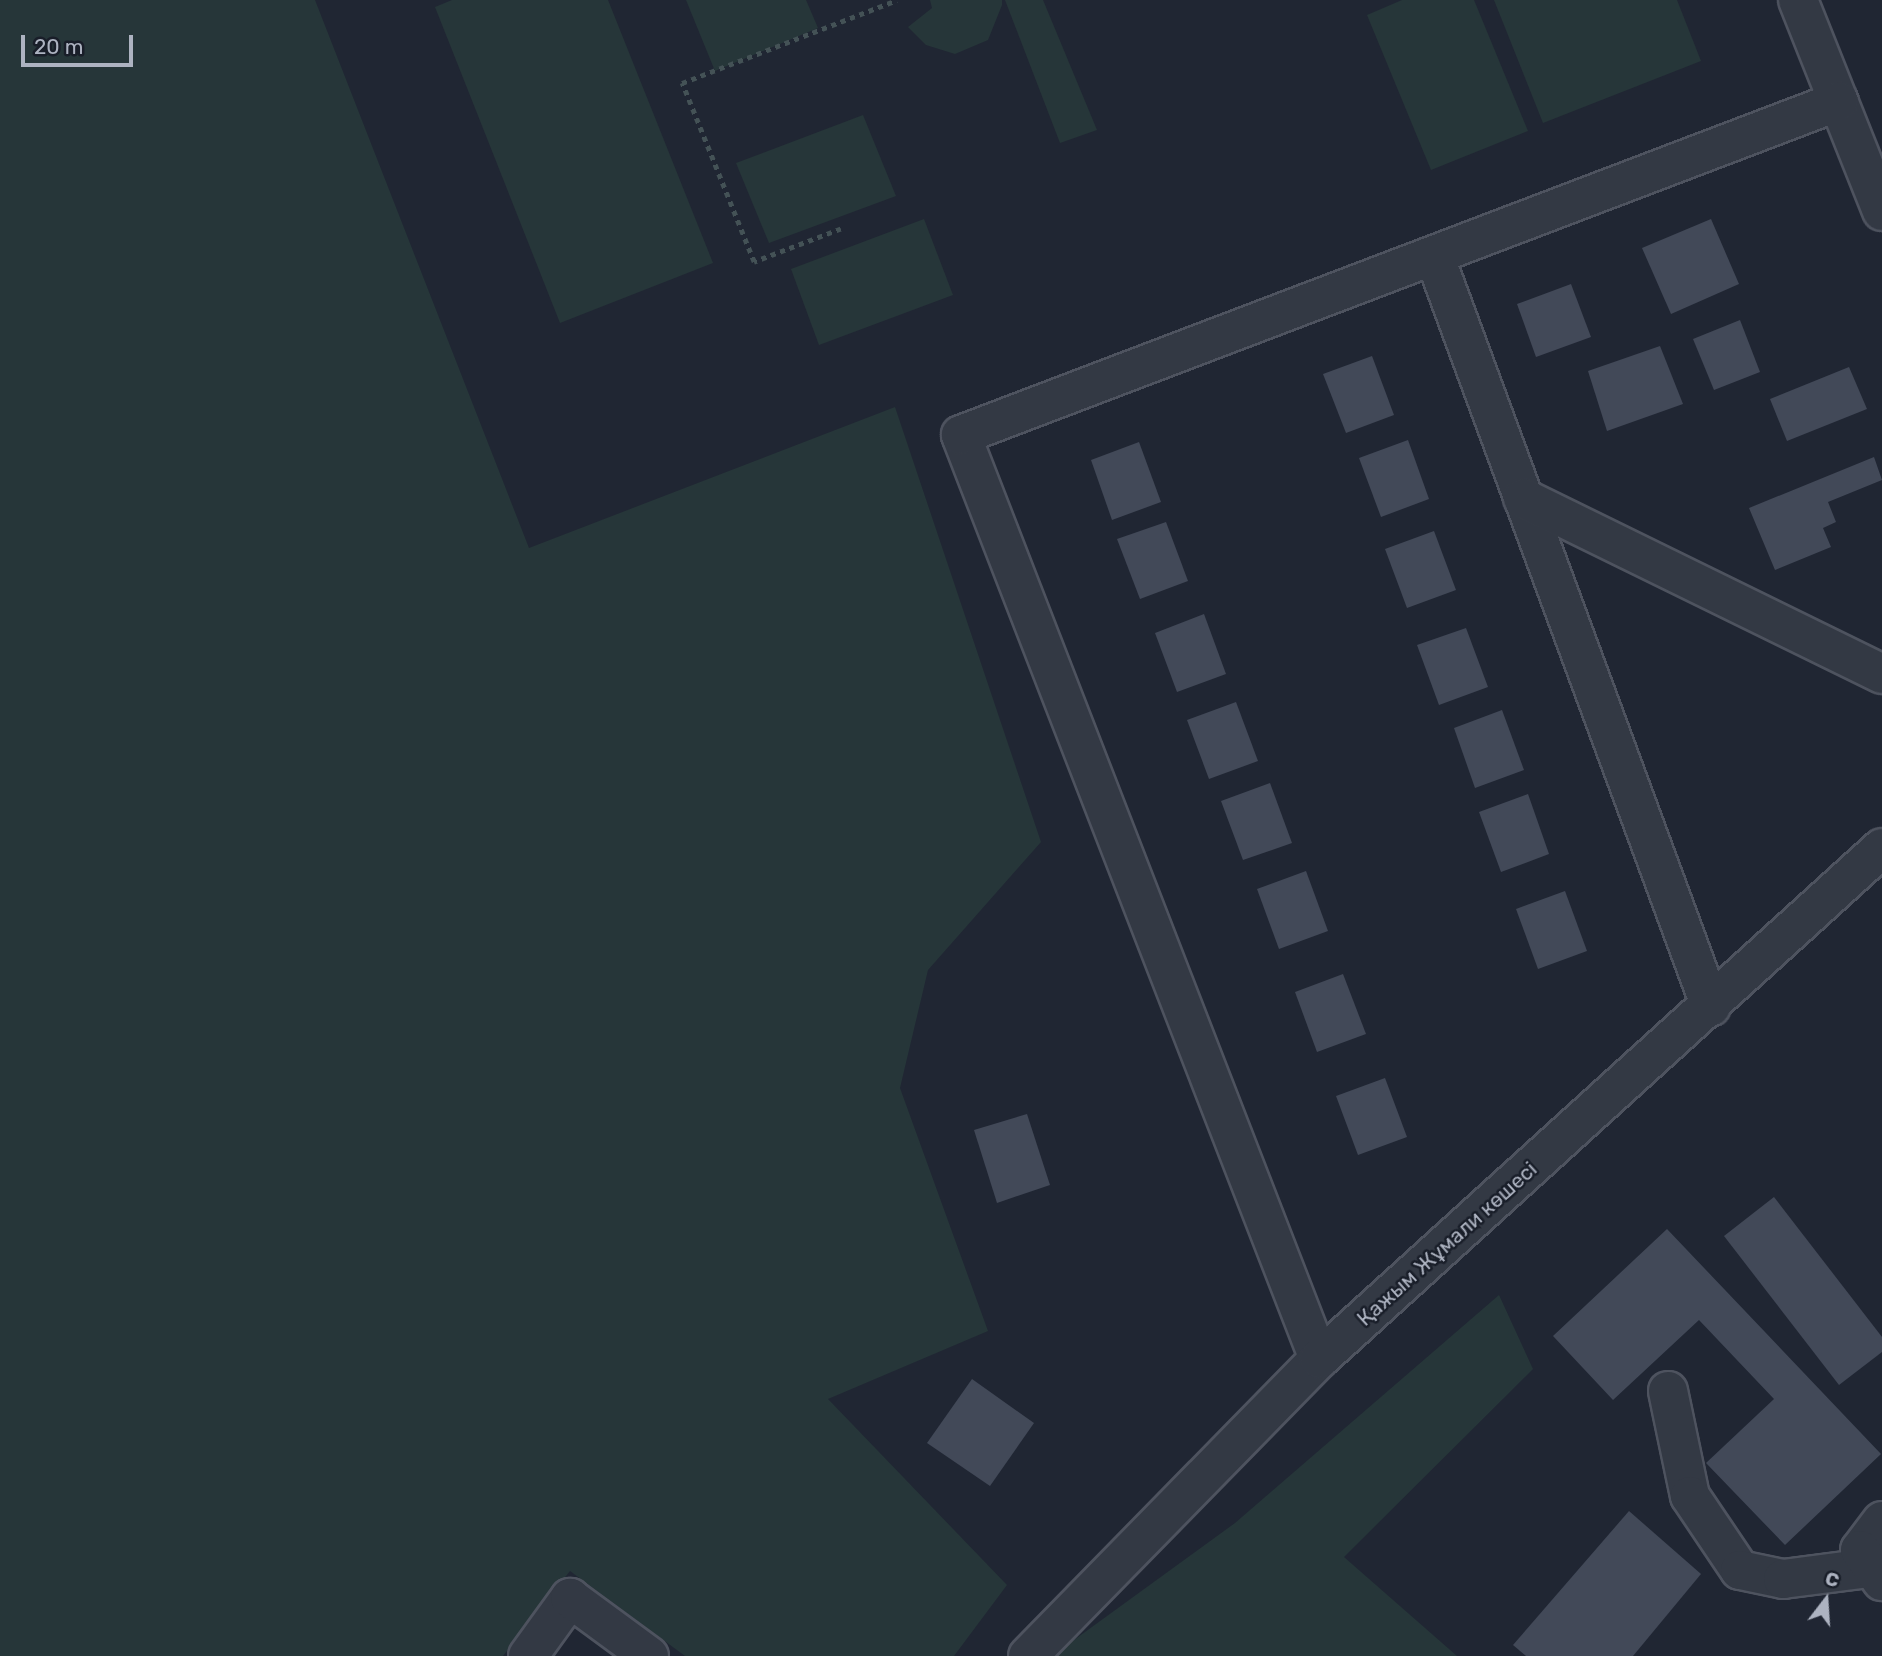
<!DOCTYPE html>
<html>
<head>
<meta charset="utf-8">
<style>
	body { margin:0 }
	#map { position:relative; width:1882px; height:1656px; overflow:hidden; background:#202633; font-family:Rubik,sans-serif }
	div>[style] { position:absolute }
	.green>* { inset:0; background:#263639 }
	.building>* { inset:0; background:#424958 }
	.path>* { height:4.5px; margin-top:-2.25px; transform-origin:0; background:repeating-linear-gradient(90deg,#445256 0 5px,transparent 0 10px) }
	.roads { filter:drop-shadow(2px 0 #4e535f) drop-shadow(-2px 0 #4e535f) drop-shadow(0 2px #4e535f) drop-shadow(0 -2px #4e535f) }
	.minor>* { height:38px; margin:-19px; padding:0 19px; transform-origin:19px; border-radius:19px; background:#333944 }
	span { translate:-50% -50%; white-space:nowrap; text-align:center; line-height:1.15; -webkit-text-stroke:5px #191e29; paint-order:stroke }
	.street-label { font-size:21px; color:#adb3c1 }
	.north { position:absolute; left:1791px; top:1565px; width:70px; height:70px; -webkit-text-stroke:5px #191e29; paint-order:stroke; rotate:17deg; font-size:19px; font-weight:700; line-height:28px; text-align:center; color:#adb3c1 }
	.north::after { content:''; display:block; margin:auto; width:24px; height:32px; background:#adb3c1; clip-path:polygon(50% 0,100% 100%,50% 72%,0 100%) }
	.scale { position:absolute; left:21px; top:35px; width:112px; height:32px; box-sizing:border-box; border:4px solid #adb3c1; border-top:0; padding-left:9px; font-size:21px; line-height:24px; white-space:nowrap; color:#adb3c1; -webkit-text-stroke:5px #191e29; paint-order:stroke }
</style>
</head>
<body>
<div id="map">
	<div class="green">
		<div style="clip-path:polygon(0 0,315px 0,529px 548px,895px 407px,1041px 842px,928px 970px,900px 1088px,988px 1331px,828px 1399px,1007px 1585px,954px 1656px,685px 1656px,570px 1571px,503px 1656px,0 1656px)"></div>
		<div style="clip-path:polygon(452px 0,608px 0,713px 263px,560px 323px,435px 7px)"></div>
		<div style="clip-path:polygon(686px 0,806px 0,818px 28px,715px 71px)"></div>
		<div style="clip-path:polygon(930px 0,1002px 0,1002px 5px,988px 40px,955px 54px,926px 45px,908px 27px,932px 8px)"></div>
		<div style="clip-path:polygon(1005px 0,1043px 0,1097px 130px,1060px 143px)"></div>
		<div style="clip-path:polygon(1402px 0,1474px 0,1528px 131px,1431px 170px,1367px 15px)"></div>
		<div style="clip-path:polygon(1494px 0,1677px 0,1701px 61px,1543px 123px)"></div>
		<div style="clip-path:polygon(863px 115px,896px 196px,769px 243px,736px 163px)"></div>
		<div style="clip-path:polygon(924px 219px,953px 295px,819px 345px,791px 269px)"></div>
		<div style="clip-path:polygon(1499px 1295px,1533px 1369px,1344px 1557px,1457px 1656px,1052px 1656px,1235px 1523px)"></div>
	</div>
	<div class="building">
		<div style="clip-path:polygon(1711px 219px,1739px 284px,1671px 314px,1642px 248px)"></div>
		<div style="clip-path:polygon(1571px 284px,1591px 337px,1536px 357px,1517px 304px)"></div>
		<div style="clip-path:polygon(1740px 320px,1760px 372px,1714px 390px,1693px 339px)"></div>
		<div style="clip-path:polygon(1660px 346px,1683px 404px,1607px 431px,1588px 371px)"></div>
		<div style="clip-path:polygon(1372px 356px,1394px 415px,1346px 433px,1323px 374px)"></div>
		<div style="clip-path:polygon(1849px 367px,1867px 409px,1787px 441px,1770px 399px)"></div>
		<div style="clip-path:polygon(1408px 440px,1429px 499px,1381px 517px,1359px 458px)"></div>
		<div style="clip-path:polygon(1139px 442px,1161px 502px,1112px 520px,1091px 460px)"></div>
		<div style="clip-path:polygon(1874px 457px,1882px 480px,1828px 502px,1836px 522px,1823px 528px,1831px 547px,1775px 570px,1749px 508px)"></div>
		<div style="clip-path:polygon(1166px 522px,1188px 581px,1140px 599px,1117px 539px)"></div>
		<div style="clip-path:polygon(1434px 531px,1456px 590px,1407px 608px,1385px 549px)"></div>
		<div style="clip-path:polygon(1204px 614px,1226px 674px,1177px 692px,1155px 633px)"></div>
		<div style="clip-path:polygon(1466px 628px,1488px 687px,1439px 705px,1417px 645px)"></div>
		<div style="clip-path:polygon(1236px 702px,1258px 761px,1209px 779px,1187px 720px)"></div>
		<div style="clip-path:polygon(1502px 710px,1524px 770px,1475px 788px,1454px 728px)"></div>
		<div style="clip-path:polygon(1270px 783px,1292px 843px,1243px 860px,1221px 801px)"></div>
		<div style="clip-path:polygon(1528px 794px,1549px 854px,1501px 872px,1479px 812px)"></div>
		<div style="clip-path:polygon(1306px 871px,1328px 931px,1279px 949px,1257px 889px)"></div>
		<div style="clip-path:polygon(1565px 891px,1587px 951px,1538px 969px,1516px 909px)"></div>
		<div style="clip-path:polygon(1343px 974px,1366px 1034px,1317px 1052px,1295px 992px)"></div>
		<div style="clip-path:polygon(1385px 1078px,1407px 1137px,1358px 1155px,1336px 1096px)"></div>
		<div style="clip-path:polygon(1027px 1114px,1050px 1185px,997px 1203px,974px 1130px)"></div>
		<div style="clip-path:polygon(1774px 1197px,1882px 1337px,1882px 1352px,1839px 1385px,1724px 1236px)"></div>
		<div style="clip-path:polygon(1667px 1229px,1881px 1454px,1785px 1545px,1706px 1463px,1774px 1399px,1699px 1320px,1613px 1400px,1553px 1336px)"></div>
		<div style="clip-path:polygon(972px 1379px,1034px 1423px,990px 1486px,927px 1443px)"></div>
		<div style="clip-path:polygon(1629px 1511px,1701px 1574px,1633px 1656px,1526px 1656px,1513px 1645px)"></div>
	</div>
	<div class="path">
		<div style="left:841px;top:229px;width:93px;rotate:159.2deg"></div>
		<div style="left:754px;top:262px;width:193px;rotate:-111.9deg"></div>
		<div style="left:682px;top:83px;width:230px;rotate:-21.1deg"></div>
	</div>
	<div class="roads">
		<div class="minor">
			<div style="left:1798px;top:0;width:227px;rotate:68.3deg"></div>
			<div style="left:1434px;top:255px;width:801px;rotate:69.78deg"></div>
			<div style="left:1523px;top:498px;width:400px;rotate:26.1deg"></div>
			<div style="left:1319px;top:1359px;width:991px;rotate:-111.18deg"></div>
			<div style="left:961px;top:435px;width:939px;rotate:-20.83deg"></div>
			<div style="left:1668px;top:1391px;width:107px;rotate:78.2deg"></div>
			<div style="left:1690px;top:1496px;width:89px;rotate:56deg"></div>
			<div style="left:1740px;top:1570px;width:44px;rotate:11.8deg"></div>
			<div style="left:1783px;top:1579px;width:87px;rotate:-7.3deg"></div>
			<div style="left:1882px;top:1521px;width:36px;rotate:127deg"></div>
			<div style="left:1860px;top:1550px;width:38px;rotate:55deg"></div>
			<div style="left:528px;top:1656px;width:72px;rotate:-54.1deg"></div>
			<div style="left:570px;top:1598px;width:98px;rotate:36.3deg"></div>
			<div style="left:1028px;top:1656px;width:416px;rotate:-45.6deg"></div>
			<div style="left:1319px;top:1359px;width:760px;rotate:-42.23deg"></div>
		</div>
	</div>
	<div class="street-label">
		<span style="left:1447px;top:1244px;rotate:-42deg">Қажым Жұмали көшесі</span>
	</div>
	<div class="north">С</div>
	<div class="scale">20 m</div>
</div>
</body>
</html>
